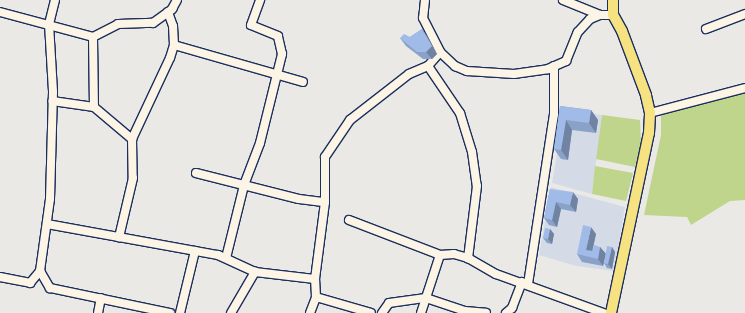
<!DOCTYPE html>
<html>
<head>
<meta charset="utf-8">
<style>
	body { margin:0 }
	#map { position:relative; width:745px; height:313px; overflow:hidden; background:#eae9e6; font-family:"Playpen Sans",sans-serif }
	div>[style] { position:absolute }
	.built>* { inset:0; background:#d4dbe7 }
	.green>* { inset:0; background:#bed58b }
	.roads { filter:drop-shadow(1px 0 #1b2f5e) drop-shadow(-1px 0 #1b2f5e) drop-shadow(0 1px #1b2f5e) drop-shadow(0 -1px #1b2f5e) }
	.minor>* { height:8px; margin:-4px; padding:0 4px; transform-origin:4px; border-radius:4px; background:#fcf5e5 }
	.major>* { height:10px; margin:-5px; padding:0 5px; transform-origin:5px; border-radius:5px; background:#f7e281 }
	.wall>* { inset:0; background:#8aa1c8 }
	.shaded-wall>* { inset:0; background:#7183a2 }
	.building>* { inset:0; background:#a1bbe8 }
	span { translate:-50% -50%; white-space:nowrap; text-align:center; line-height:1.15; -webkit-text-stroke:3px #fcf5e5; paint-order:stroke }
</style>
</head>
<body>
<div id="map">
	<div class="built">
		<div style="clip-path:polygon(564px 110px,602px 115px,592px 194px,552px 183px)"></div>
		<div style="clip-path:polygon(551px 187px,625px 207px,614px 271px,576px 266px,539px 255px)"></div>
	</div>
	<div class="green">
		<div style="clip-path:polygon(745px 93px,745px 200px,730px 201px,691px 225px,687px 217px,644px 215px,661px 135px,661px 115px)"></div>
		<div style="clip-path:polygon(602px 115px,640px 120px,641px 144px,635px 167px,596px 159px)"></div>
		<div style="clip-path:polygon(595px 166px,633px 173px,626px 201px,592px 194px)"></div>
	</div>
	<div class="roads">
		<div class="minor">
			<div style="left:55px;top:0;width:25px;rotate:104deg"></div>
			<div style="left:49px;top:24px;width:68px;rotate:86.6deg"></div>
			<div style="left:53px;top:92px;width:107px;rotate:91.6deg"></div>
			<div style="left:50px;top:199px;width:73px;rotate:97.9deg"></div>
			<div style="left:40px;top:271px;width:20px;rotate:60deg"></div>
			<div style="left:50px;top:288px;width:123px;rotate:11.8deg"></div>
			<div style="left:425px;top:0;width:18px;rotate:96deg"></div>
			<div style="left:423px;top:18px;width:38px;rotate:63deg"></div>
			<div style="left:440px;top:52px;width:21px;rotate:43deg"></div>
			<div style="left:455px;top:66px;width:13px;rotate:23deg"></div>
			<div style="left:467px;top:71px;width:47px;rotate:3.7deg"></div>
			<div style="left:514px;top:74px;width:34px;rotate:-8deg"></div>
			<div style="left:548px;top:69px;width:20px;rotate:-24deg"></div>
			<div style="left:566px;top:61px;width:31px;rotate:-68deg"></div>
			<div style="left:578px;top:32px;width:18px;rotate:-47deg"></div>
			<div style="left:590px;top:19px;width:11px;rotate:-22deg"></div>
			<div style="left:563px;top:0;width:40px;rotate:22deg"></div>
			<div style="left:600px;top:15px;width:13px"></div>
			<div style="left:0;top:12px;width:96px;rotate:15deg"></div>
			<div style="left:93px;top:37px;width:70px;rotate:89.2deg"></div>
			<div style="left:94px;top:107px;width:42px;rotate:-171.9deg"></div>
			<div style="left:706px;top:29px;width:42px;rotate:-21deg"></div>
			<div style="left:93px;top:37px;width:28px;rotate:-27deg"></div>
			<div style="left:118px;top:24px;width:35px;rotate:-2deg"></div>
			<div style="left:153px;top:23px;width:24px;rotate:-36deg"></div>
			<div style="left:172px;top:9px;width:10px;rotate:-61deg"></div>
			<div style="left:174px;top:45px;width:134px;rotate:16deg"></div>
			<div style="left:428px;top:66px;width:57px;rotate:55.8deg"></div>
			<div style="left:460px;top:113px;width:41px;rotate:72.9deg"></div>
			<div style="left:472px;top:152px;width:34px;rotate:82deg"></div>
			<div style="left:477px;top:186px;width:73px;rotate:97.1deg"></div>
			<div style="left:94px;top:107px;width:50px;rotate:40.1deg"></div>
			<div style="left:132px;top:139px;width:39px;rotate:89deg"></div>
			<div style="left:133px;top:178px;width:61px;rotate:103.3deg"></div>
			<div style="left:650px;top:113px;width:98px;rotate:-14.7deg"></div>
			<div style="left:132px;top:139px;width:89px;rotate:-64.9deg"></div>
			<div style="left:170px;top:58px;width:14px;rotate:-73deg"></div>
			<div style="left:174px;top:45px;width:19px;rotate:-93deg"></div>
			<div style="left:173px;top:26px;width:15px;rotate:-110deg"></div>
			<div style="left:196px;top:173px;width:106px;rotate:14.2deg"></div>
			<div style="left:299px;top:199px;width:26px;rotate:7deg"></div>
			<div style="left:349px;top:220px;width:97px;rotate:21deg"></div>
			<div style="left:440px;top:255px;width:14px;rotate:-4deg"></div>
			<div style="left:454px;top:254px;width:15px;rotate:16deg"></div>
			<div style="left:468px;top:258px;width:32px;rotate:30deg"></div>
			<div style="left:496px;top:274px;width:115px;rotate:19.9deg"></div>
			<div style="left:47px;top:224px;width:174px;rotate:10.3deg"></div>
			<div style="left:218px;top:255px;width:41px;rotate:24.7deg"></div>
			<div style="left:255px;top:272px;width:60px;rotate:6.7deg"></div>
			<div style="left:226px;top:258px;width:75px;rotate:-76.1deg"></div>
			<div style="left:244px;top:185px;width:45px;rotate:-69.1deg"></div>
			<div style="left:260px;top:143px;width:92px;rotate:-76.1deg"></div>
			<div style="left:282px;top:54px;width:18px;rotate:-103deg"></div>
			<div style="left:278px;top:36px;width:29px;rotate:-158deg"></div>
			<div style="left:251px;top:25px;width:27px;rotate:-70deg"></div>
			<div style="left:0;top:277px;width:31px;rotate:11deg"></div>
			<div style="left:30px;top:283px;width:16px;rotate:-50deg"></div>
			<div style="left:528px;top:284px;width:172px;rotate:-81.3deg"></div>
			<div style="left:554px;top:114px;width:48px;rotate:-90deg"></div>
			<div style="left:316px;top:297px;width:57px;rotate:16.2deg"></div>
			<div style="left:98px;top:313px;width:15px;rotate:-79deg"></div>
			<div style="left:180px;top:313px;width:64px;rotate:-76.4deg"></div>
			<div style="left:231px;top:313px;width:48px;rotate:-59.7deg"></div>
			<div style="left:310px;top:313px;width:17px;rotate:-69deg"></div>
			<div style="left:316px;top:297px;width:18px;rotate:-93deg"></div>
			<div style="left:315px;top:279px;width:78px;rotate:-82.6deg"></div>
			<div style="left:325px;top:202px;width:45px;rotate:-90deg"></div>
			<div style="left:325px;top:157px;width:45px;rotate:-56deg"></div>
			<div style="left:350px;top:120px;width:75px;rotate:-37.9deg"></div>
			<div style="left:409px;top:74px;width:21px;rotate:-23deg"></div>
			<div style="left:428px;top:66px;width:18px;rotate:-49deg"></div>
			<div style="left:382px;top:313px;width:12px;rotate:-55deg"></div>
			<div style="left:389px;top:303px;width:37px;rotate:-8deg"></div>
			<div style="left:426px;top:298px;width:41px;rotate:18.4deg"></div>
			<div style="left:465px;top:311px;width:21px;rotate:5deg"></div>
			<div style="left:421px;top:313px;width:61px;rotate:-71.9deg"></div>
			<div style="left:506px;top:313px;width:8px;rotate:-40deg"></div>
			<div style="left:512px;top:308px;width:28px;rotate:-69deg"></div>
		</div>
		<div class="major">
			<div style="left:611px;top:313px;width:184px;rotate:-78.1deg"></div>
			<div style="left:649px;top:133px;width:20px;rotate:-87deg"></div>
			<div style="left:650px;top:113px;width:18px;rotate:-103deg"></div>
			<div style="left:646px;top:95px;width:68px;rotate:-110.6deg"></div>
			<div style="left:622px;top:31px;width:18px;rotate:-119deg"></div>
			<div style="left:613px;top:15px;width:15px;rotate:-90deg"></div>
		</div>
	</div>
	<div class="wall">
		<div style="clip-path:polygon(422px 29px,427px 36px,437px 54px,432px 59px,423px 59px,406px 46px,400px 38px,410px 37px)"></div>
		<div style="clip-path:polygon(560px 106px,591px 110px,598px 120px,596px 133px,572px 130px,568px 160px,561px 159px,554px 149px)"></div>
		<div style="clip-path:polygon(550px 189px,578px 199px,576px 212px,561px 209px,557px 227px,549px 225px,544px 218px)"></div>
		<div style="clip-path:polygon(550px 229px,554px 234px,552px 244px,547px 243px,543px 238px)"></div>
		<div style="clip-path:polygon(596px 234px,592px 251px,600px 247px,606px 254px,603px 266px,582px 262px,577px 254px)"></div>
		<div style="clip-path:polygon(612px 247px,615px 252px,612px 269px,607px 268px,604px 263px)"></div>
	</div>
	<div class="shaded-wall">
		<div style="clip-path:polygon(422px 29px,427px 36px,437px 54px,432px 59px,426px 52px)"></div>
		<div style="clip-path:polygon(591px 110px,598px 120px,596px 133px,589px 123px)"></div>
		<div style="clip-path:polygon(566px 120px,572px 130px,568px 160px,561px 150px)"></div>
		<div style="clip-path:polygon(573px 192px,578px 199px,576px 212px,570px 205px)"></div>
		<div style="clip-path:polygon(556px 202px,561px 209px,557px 227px,552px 220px)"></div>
		<div style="clip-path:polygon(591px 227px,596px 234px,591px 257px,586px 250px)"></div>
		<div style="clip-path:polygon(550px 229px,554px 234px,552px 244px,548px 239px)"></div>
		<div style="clip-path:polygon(600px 247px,606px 254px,603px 266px,598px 259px)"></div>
		<div style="clip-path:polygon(612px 247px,615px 252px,612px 269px,608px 264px)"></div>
	</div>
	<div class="building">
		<div style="clip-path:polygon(422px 29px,432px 46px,426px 52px,417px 52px,400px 38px,404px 34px,410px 37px)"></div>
		<div style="clip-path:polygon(560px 106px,591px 110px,589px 123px,566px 120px,561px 150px,554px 149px)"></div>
		<div style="clip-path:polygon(550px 189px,573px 192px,570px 205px,556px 202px,552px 220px,544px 218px)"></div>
		<div style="clip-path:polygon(583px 225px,591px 227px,586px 250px,593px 251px,594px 245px,600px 247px,598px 259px,577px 254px)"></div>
		<div style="clip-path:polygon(545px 228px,550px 229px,548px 239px,543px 238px)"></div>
		<div style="clip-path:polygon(607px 246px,612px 247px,608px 264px,604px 263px)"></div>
	</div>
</div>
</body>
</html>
